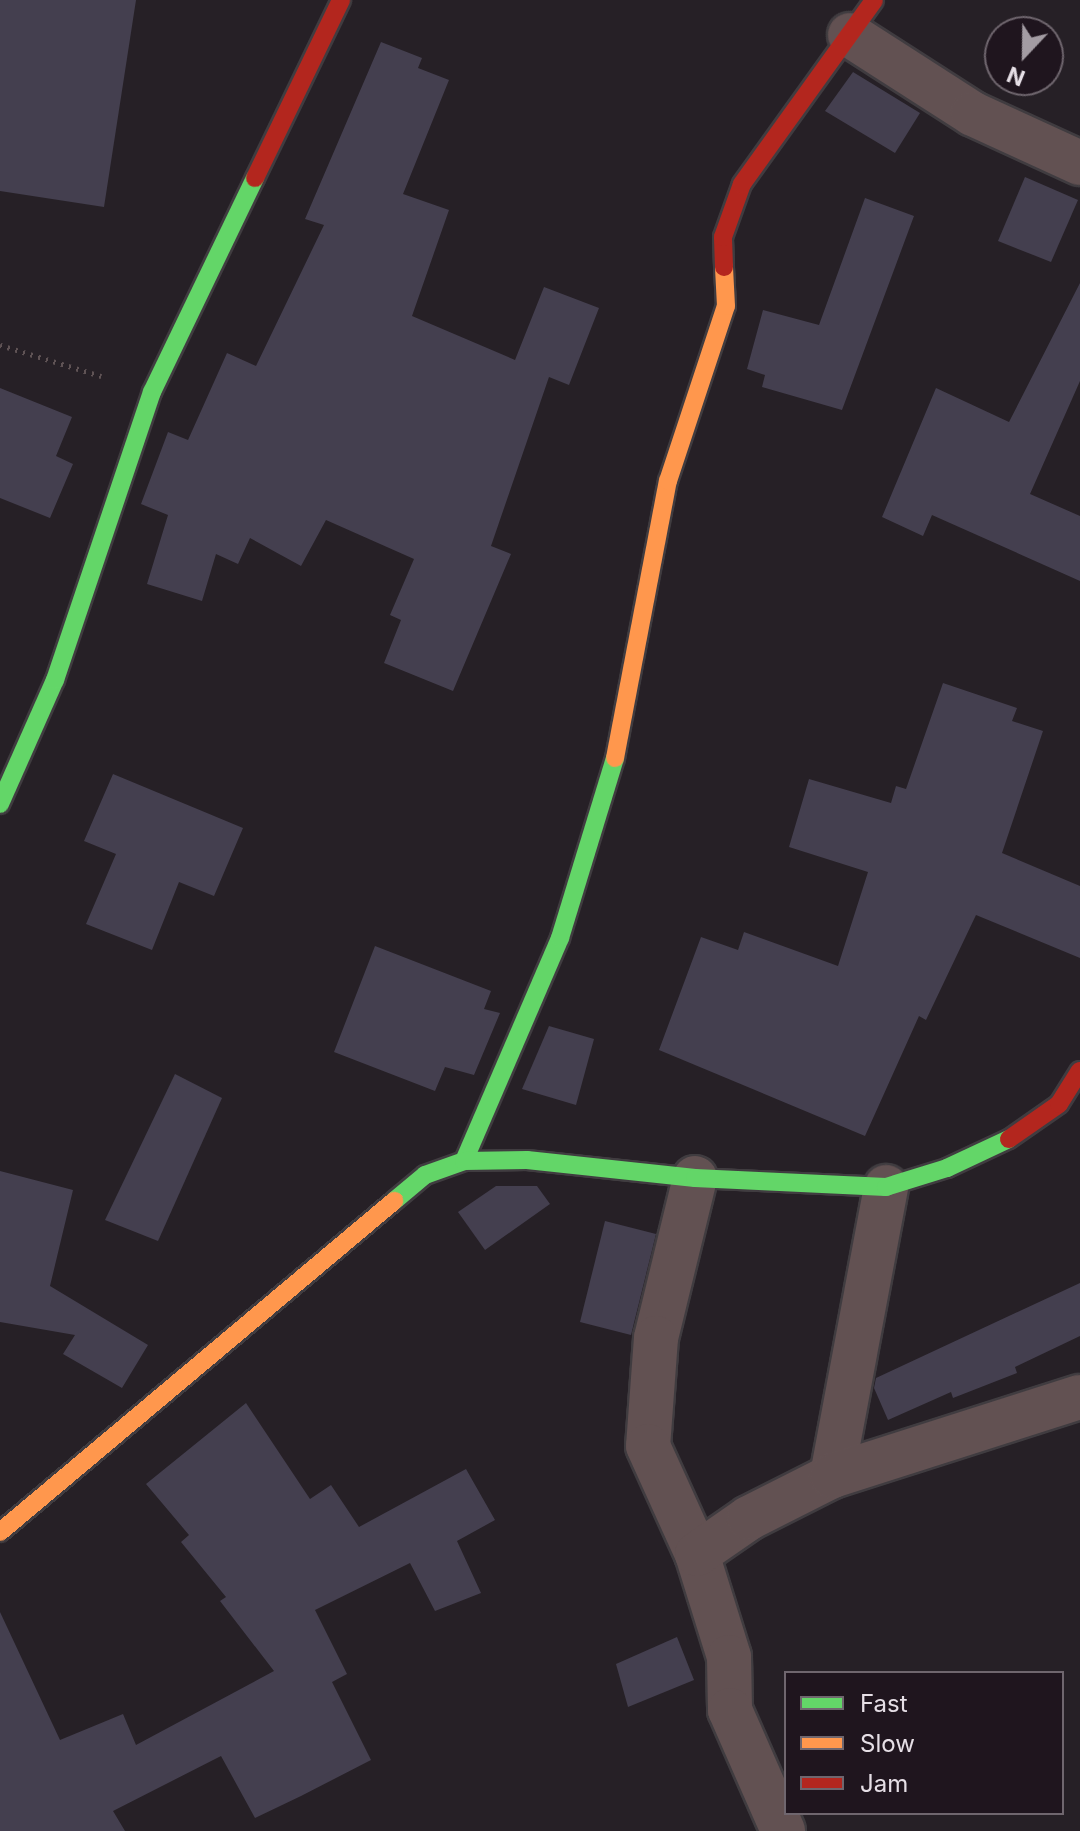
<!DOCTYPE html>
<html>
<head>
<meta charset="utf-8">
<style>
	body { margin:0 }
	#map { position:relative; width:1080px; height:1831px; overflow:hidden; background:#262026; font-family:Inter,sans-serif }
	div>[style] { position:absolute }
	.building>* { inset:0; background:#443f4f }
	.path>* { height:5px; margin-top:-2.5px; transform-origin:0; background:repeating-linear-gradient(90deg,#5f5355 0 2px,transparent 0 8px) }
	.roads { filter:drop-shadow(2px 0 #403c40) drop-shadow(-2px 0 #403c40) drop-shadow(0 2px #403c40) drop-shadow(0 -2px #403c40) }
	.street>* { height:44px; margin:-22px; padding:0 22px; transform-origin:22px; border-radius:22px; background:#625152 }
	.fast>* { height:18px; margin:-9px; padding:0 9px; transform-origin:9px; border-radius:9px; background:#63d668 }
	.slow>* { height:18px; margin:-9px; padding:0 9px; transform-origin:9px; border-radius:9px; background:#ff974d }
	.jam>* { height:18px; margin:-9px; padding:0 9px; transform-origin:9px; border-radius:9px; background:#b3261e }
	span { translate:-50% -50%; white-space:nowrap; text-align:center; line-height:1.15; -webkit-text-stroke:6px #1f151e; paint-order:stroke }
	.legend { position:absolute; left:784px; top:1671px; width:280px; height:144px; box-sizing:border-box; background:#1f151e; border:2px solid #6f666e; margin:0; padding:10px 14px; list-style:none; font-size:24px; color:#e6dfe6 }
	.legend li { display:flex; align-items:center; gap:16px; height:40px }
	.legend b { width:40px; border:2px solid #6f666e }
	.north { position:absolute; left:984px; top:16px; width:80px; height:80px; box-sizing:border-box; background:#1f151e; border:2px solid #6f666e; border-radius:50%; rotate:202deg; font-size:22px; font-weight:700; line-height:32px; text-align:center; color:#e6dfe6 }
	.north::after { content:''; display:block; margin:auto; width:28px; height:36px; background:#a39ca3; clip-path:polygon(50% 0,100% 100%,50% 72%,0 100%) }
</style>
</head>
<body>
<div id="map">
	<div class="building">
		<div style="clip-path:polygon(0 0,136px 0,104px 207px,0 191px)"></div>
		<div style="clip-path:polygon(381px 42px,422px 58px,418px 68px,449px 80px,403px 194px,449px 210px,412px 316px,515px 360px,544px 287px,599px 308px,569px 385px,549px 377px,491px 546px,511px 554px,453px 691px,384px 663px,401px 620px,390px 615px,414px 559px,326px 520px,301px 566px,250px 538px,238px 564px,216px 554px,202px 601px,147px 584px,168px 515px,141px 504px,168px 432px,188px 440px,227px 353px,256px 366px,324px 225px,305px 219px)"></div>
		<div style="clip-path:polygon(853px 72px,920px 113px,895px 153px,825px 111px)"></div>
		<div style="clip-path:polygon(1025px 177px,1078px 200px,1051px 262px,998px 241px)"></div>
		<div style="clip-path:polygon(865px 198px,914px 216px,842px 410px,762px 387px,765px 375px,747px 369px,763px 310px,819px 325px)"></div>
		<div style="clip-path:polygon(1080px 283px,1080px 381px,1030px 494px,1080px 516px,1080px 581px,932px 515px,923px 536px,882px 517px,936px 388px,1009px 422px)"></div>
		<div style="clip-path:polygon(0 388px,72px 417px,56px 456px,73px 464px,50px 518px,0 498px)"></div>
		<div style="clip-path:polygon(943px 683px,1017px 708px,1012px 721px,1043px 731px,1002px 853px,1080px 886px,1080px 958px,976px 915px,926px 1020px,919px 1016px,865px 1136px,659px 1050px,701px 937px,738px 950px,744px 932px,838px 966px,868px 872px,789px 847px,809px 779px,891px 803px,896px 786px,906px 789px)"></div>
		<div style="clip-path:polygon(113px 774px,243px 828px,214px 896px,179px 882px,152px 950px,86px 924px,116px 854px,84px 841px)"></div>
		<div style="clip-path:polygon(375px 946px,491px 991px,484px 1009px,500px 1013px,474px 1075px,445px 1067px,435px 1091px,334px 1052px)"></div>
		<div style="clip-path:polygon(549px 1026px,594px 1039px,576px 1105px,522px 1089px)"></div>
		<div style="clip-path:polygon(175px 1074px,222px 1098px,158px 1241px,105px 1220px)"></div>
		<div style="clip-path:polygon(0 1171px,73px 1190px,50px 1286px,148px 1345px,122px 1388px,63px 1354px,75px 1335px,0 1322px)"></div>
		<div style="clip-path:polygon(496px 1186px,537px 1186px,550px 1204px,485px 1250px,458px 1212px)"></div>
		<div style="clip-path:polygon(605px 1221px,656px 1234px,631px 1335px,580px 1322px)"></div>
		<div style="clip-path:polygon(1080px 1283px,1080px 1336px,1015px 1367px,1017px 1373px,953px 1398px,951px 1392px,888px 1420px,874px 1388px,876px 1378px)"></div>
		<div style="clip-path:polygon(246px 1403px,310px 1499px,331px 1485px,359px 1527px,466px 1469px,495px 1520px,457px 1541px,481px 1593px,435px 1611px,410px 1563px,315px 1610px,347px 1674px,332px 1682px,371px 1760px,301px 1796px,255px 1818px,221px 1756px,113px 1811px,125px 1831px,0 1831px,0 1612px,60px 1740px,123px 1714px,136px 1745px,274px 1671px,220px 1601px,226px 1597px,181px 1542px,189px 1535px,146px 1484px)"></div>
		<div style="clip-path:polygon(677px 1637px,694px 1680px,628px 1707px,616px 1664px)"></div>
	</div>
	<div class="path">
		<div style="left:0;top:345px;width:106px;rotate:17.1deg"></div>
	</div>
	<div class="roads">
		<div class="street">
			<div style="left:850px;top:35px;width:146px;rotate:32.7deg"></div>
			<div style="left:973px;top:114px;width:118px;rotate:24.6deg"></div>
			<div style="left:695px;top:1178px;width:165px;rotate:103.7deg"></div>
			<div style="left:656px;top:1338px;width:108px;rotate:94.2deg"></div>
			<div style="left:648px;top:1446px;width:119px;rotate:65.6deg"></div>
			<div style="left:697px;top:1554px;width:108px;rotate:72.7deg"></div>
			<div style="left:729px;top:1657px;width:53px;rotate:88.9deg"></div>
			<div style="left:730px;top:1710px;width:132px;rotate:66.3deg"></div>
			<div style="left:832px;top:1476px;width:294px;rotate:-79.4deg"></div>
			<div style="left:697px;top:1554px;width:63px;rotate:-34.7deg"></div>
			<div style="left:749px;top:1518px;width:93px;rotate:-26.8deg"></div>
			<div style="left:832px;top:1476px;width:260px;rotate:-17.7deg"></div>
		</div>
		<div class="fast">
			<div style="left:0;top:804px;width:136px;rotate:-66.1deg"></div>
			<div style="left:55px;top:680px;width:304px;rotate:-71.4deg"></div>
			<div style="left:152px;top:392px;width:237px;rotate:-64.3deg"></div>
			<div style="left:464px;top:1161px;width:243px;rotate:-66.7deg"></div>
			<div style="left:560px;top:938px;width:188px;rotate:-73deg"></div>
			<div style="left:394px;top:1201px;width:40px;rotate:-40deg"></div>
			<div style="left:425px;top:1175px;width:41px;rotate:-19.7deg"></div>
			<div style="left:464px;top:1161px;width:63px;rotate:-0.9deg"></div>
			<div style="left:527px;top:1160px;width:169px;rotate:6.1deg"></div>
			<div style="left:695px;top:1178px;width:191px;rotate:2.7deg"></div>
			<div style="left:886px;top:1187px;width:64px;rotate:-17.3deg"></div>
			<div style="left:947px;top:1168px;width:68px;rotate:-25.1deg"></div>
		</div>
		<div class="slow">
			<div style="left:615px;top:758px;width:282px;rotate:-79.2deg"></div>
			<div style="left:668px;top:481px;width:184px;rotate:-71.7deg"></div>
			<div style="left:726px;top:306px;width:39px;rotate:-93deg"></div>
			<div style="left:0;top:1532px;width:515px;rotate:-40.03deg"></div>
		</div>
		<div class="jam">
			<div style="left:255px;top:178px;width:198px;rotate:-64.2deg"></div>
			<div style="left:724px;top:267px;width:30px;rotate:-92deg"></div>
			<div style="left:723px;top:237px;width:56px;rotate:-70.3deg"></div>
			<div style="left:742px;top:184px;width:226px;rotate:-54.3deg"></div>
			<div style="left:1009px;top:1139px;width:61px;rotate:-35deg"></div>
			<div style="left:1059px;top:1104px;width:39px;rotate:-58deg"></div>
		</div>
	</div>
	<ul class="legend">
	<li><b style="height:10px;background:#63d668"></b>Fast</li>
	<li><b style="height:10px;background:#ff974d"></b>Slow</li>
	<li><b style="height:10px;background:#b3261e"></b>Jam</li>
	</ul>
	<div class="north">N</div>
</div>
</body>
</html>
